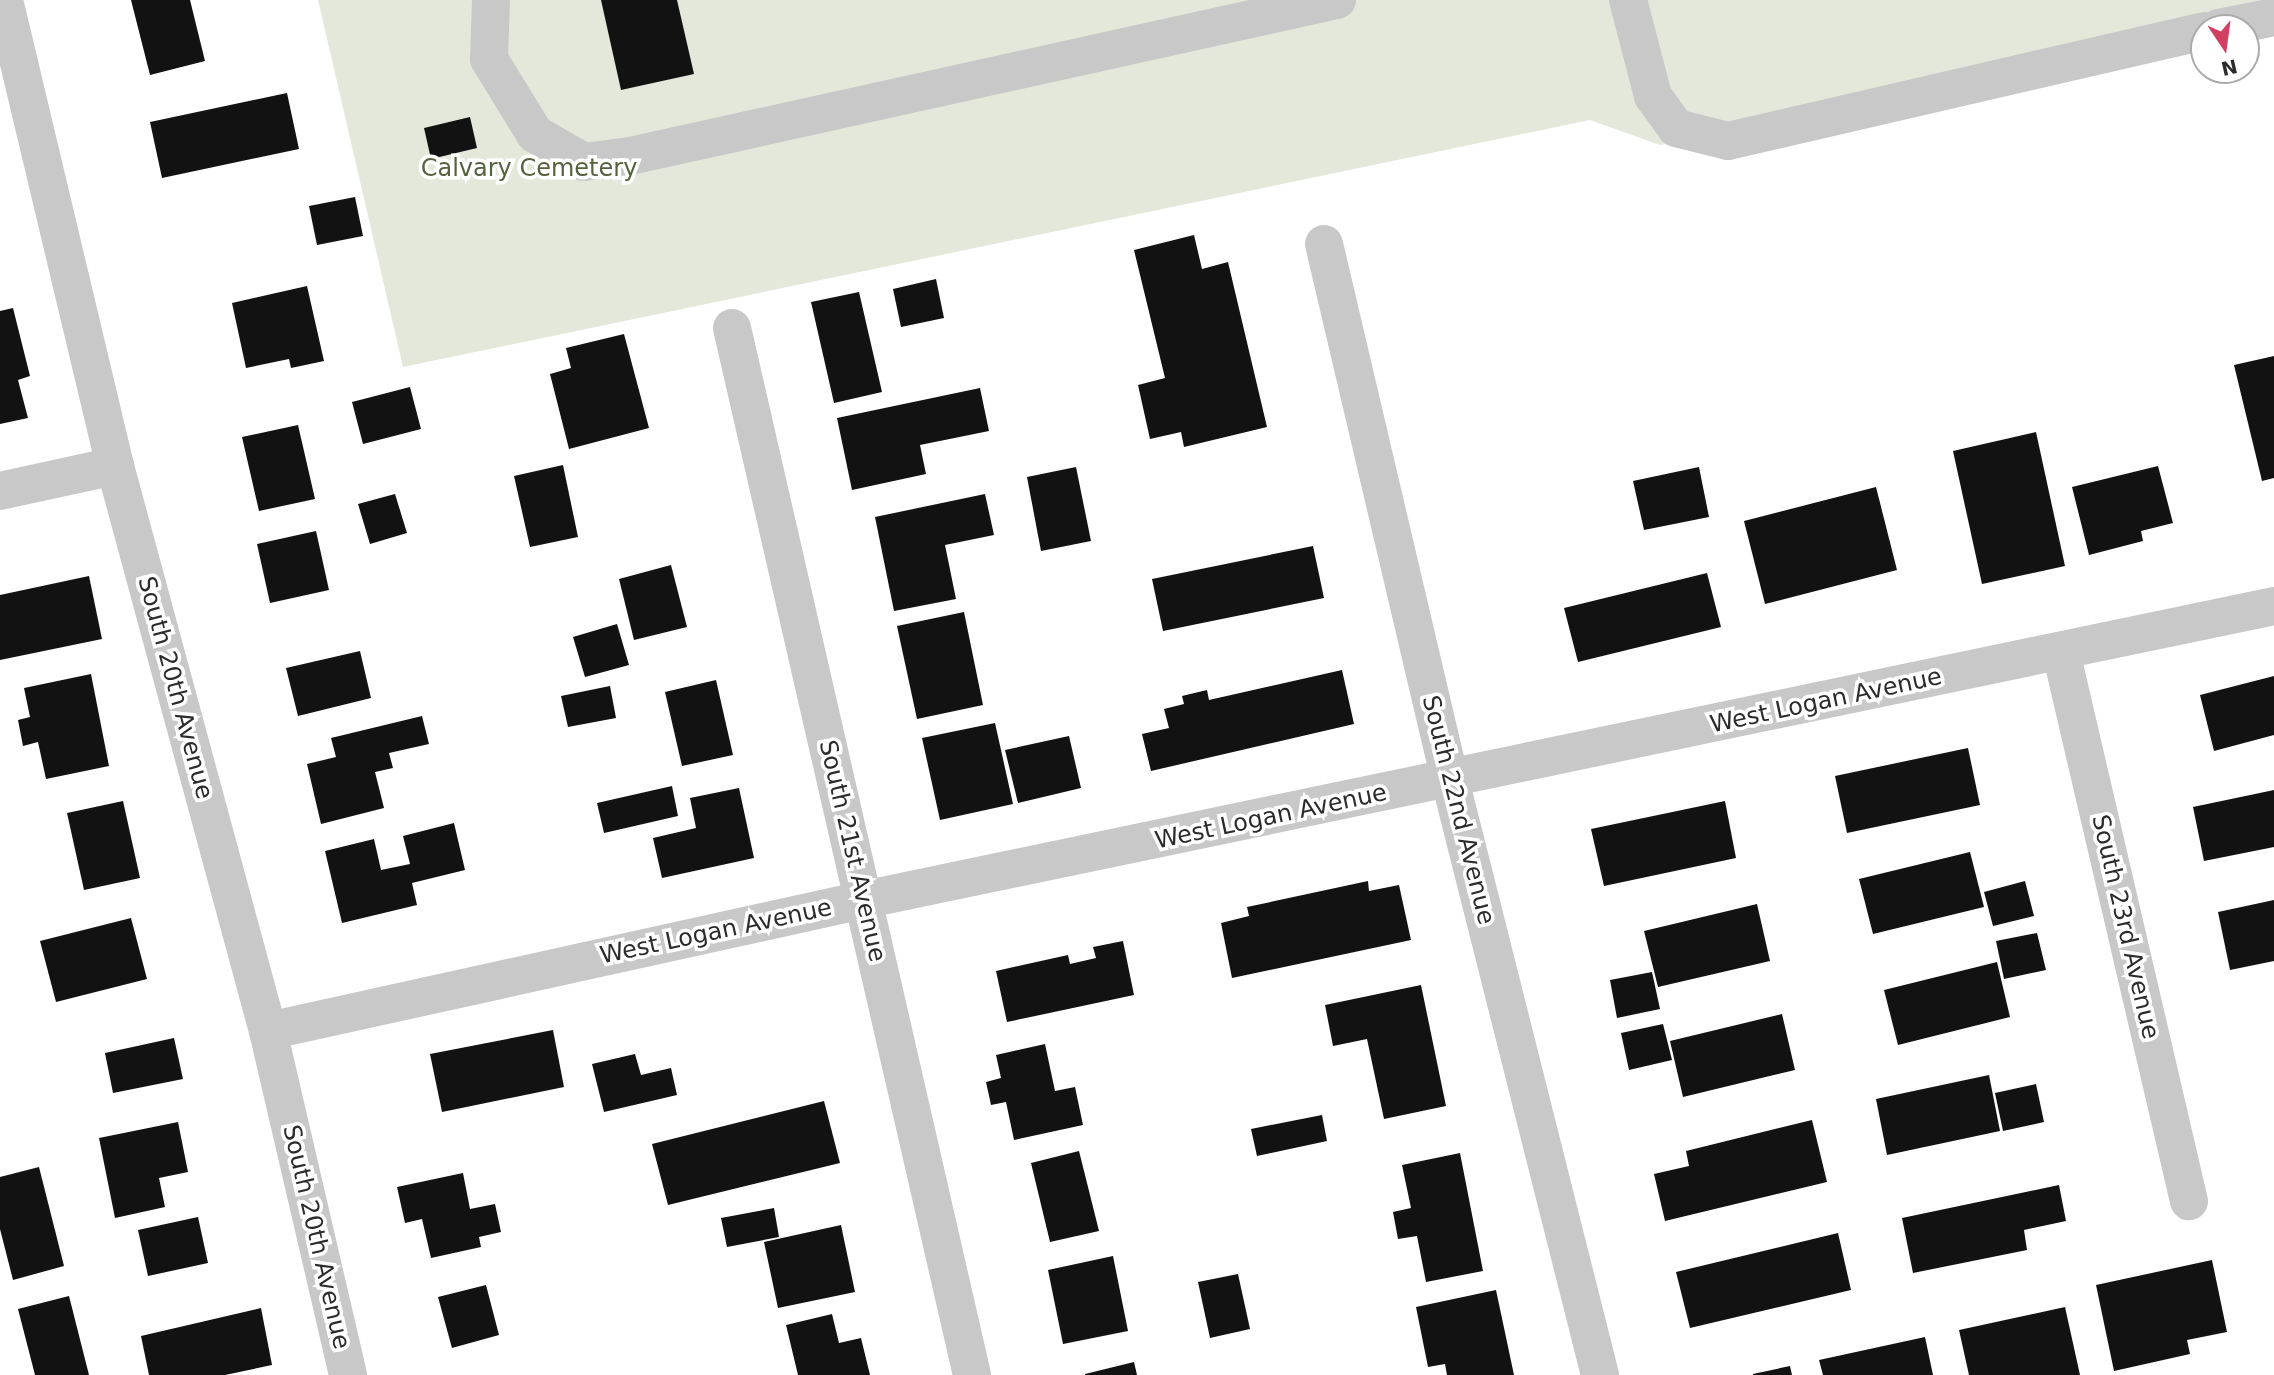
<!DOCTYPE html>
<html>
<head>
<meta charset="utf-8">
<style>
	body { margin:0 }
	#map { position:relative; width:2274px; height:1375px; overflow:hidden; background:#fff; font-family:"DejaVu Sans",sans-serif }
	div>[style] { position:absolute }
	.green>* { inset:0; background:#e4e8da }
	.building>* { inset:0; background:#121212 }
	.minor>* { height:38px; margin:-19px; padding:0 19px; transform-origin:19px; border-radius:19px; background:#c8c8c8 }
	span { translate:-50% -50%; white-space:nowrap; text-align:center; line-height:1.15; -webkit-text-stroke:7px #fff; paint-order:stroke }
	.park-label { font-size:24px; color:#55623e }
	.street-label { font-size:24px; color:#2b2b2b }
	.north { position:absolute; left:2190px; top:14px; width:70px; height:70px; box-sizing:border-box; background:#fff; border:2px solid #aaa; border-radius:50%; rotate:167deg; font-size:19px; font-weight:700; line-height:28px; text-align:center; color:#2b2b2b }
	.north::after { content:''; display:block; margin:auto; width:24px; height:32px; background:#d13f62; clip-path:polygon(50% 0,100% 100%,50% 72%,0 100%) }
</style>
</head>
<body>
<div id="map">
	<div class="green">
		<div style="clip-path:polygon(318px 0,2274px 0,2204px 31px,1660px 145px,1590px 120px,403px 367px)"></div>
	</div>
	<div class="building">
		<div style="clip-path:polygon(131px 0,190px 0,205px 61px,150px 75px)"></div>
		<div style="clip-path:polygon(601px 0,677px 0,694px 74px,621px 90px)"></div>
		<div style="clip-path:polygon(287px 93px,299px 149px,162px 178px,150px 122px)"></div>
		<div style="clip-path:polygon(470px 117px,477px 148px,431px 159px,424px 128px)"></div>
		<div style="clip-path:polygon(355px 197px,363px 236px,317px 245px,309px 206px)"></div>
		<div style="clip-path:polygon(1194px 235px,1202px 269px,1228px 262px,1267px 427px,1184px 447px,1181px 432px,1150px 439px,1138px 385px,1165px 378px,1134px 250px)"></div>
		<div style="clip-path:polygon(936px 279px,944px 318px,901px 327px,893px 289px)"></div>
		<div style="clip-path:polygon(307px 286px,324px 361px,291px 368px,289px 359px,246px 368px,232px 303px)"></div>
		<div style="clip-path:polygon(859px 292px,882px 392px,834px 403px,811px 302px)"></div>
		<div style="clip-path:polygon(13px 308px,30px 376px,18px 380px,28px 418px,0 424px,0 311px)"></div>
		<div style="clip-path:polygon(624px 334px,649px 428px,569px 449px,550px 374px,571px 368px,566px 348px)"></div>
		<div style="clip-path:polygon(2274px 356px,2274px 478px,2262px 481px,2234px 365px)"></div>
		<div style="clip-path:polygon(410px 387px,421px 429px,363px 444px,352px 402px)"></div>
		<div style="clip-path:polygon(980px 388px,989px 431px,920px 445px,926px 474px,852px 490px,837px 418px)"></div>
		<div style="clip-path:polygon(298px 425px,315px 499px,259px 511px,242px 437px)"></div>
		<div style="clip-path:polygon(2036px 432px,2065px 566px,1982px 584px,1953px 451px)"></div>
		<div style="clip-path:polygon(563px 465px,578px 537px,530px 547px,514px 476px)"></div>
		<div style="clip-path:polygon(2158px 466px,2173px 523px,2141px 531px,2143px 541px,2089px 555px,2072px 487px)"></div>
		<div style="clip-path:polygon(1076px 467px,1091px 541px,1041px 551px,1027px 477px)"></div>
		<div style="clip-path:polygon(1699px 467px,1709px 517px,1644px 530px,1633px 481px)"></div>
		<div style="clip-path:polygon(1876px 487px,1897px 570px,1765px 604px,1744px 521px)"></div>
		<div style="clip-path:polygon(395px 494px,407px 533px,370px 544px,358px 504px)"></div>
		<div style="clip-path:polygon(985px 494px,994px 535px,945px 545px,956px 599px,894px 611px,875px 517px)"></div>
		<div style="clip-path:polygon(316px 531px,329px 590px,270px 603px,257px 544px)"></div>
		<div style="clip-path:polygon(1313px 546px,1324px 598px,1163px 631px,1152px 579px)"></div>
		<div style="clip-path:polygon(671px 565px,687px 627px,634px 640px,619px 579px)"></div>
		<div style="clip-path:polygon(1707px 573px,1721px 627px,1578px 662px,1564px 608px)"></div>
		<div style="clip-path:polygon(89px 576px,102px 639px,0 660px,0 595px)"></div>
		<div style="clip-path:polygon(964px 612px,983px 705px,917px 719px,897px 626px)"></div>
		<div style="clip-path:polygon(617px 624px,629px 665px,585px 677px,573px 637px)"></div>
		<div style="clip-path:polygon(360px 651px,371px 698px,298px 716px,286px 668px)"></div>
		<div style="clip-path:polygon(1342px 670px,1354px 724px,1151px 771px,1142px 734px,1169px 728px,1164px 709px,1184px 704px,1182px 696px,1207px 690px,1209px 700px)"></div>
		<div style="clip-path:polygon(91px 674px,109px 766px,46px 779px,38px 742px,23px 746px,18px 720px,30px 717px,24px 688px)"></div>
		<div style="clip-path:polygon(2274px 676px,2274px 735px,2214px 751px,2200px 695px)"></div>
		<div style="clip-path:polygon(716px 680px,733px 755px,682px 766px,665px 692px)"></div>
		<div style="clip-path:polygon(610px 686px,616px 718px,568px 727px,561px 696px)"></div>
		<div style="clip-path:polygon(422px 716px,429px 744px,389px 753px,393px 768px,375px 772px,384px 808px,321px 824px,307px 764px,336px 757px,331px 738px)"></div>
		<div style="clip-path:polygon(995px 723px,1013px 804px,940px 820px,922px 738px)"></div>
		<div style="clip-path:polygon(1069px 736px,1081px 788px,1018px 803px,1005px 750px)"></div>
		<div style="clip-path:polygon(1968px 748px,1980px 805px,1847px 833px,1835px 776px)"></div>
		<div style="clip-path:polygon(672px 786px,678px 816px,604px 833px,597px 803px)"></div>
		<div style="clip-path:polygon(739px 788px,754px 858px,662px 878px,653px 838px,696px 828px,690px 798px)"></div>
		<div style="clip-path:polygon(2274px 790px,2274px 847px,2204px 861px,2193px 807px)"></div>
		<div style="clip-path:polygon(123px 801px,140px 878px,84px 890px,67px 813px)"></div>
		<div style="clip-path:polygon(1725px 801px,1736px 858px,1604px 886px,1591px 829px)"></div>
		<div style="clip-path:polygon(454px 823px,465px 870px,412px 883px,417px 905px,342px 923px,325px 851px,374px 839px,381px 870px,410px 864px,403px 836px)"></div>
		<div style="clip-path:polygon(1970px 852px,1984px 907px,1873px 934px,1859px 879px)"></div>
		<div style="clip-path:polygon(1368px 881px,1369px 891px,1399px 885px,1411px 940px,1232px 978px,1221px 923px,1249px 916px,1247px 907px)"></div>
		<div style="clip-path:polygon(2025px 881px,2034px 916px,1993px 926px,1984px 892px)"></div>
		<div style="clip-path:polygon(2274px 900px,2274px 961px,2230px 970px,2218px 912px)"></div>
		<div style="clip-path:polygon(1757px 904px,1770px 961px,1658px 987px,1644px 931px)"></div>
		<div style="clip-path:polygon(131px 918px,147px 979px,56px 1002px,40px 941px)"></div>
		<div style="clip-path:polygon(2037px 933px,2046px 970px,2004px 979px,1996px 941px)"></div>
		<div style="clip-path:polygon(1123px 941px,1134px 995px,1007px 1022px,996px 971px,1068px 955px,1070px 964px,1096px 958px,1093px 947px)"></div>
		<div style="clip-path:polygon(1997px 962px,2010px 1017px,1898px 1045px,1884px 990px)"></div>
		<div style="clip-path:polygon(1652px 972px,1660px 1009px,1617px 1018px,1610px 980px)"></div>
		<div style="clip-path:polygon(1421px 985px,1446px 1106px,1384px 1119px,1367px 1039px,1333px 1046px,1325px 1005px)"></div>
		<div style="clip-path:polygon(1782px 1014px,1795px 1070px,1683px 1097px,1670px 1041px)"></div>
		<div style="clip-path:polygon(1663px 1024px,1672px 1060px,1629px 1070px,1621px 1033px)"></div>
		<div style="clip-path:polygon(553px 1030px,564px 1087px,442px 1112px,430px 1054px)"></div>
		<div style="clip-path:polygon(174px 1038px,183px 1079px,113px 1093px,105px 1053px)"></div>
		<div style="clip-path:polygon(1045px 1044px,1055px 1091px,1075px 1087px,1083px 1125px,1014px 1140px,1006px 1102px,991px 1105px,986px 1082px,1001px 1078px,996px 1055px)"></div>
		<div style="clip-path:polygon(635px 1054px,641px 1075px,671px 1068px,677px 1095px,604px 1112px,592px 1064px)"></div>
		<div style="clip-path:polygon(1989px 1075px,2000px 1131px,1887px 1155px,1876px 1099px)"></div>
		<div style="clip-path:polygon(2036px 1084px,2044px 1122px,2003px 1131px,1995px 1093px)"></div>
		<div style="clip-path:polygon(824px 1101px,840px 1163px,668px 1205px,652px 1144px)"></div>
		<div style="clip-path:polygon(1322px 1115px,1327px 1141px,1257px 1156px,1251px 1129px)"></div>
		<div style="clip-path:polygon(1812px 1120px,1827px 1182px,1665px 1221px,1654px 1174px,1689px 1166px,1686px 1151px)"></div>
		<div style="clip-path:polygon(178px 1122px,188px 1172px,159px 1178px,165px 1207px,115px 1218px,99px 1138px)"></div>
		<div style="clip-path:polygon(1079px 1151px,1099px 1231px,1050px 1242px,1031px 1163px)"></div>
		<div style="clip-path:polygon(1460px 1153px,1483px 1271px,1426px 1282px,1417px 1236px,1398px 1239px,1393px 1212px,1411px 1208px,1402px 1165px)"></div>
		<div style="clip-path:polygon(39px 1167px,64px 1266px,13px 1280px,0 1229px,0 1177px)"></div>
		<div style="clip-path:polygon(463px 1173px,470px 1209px,495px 1204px,501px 1232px,479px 1237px,481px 1247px,431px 1258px,422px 1219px,405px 1223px,397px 1187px)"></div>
		<div style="clip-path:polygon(2059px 1185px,2066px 1221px,2024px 1230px,2027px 1250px,1913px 1273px,1902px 1218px)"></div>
		<div style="clip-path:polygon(774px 1208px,779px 1237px,727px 1247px,721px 1218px)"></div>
		<div style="clip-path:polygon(198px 1217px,208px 1263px,148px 1276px,138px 1230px)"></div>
		<div style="clip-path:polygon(841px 1225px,855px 1292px,778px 1308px,764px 1242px)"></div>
		<div style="clip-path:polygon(1838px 1233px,1851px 1290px,1690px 1328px,1676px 1272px)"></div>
		<div style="clip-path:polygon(1113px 1256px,1128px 1331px,1063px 1344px,1048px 1270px)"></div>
		<div style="clip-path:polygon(2212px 1260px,2227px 1332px,2187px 1340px,2190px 1354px,2114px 1371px,2096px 1285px)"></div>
		<div style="clip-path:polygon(1238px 1274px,1250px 1329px,1210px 1338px,1198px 1282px)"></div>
		<div style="clip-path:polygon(486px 1285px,499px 1335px,452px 1348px,438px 1297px)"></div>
		<div style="clip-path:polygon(1496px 1290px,1514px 1375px,1447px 1375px,1445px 1364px,1428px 1367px,1416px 1307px)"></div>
		<div style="clip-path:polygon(69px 1296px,89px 1375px,35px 1375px,18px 1309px)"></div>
		<div style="clip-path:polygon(2065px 1307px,2080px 1375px,1969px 1375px,1959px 1330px)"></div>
		<div style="clip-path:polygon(261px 1308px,272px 1365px,225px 1375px,149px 1375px,141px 1336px)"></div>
		<div style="clip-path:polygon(832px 1314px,839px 1343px,861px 1338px,870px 1375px,798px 1375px,786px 1325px)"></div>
		<div style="clip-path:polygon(1925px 1337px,1933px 1375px,1823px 1375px,1819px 1360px)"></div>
		<div style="clip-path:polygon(1134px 1362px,1137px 1375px,1085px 1375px,1085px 1374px)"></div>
		<div style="clip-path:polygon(1790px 1366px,1792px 1375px,1753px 1375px,1753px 1374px)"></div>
	</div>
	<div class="minor">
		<div style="left:4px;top:0;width:479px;rotate:76.6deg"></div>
		<div style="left:115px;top:466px;width:585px;rotate:74.85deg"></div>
		<div style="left:268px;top:1031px;width:353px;rotate:76.9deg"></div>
		<div style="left:491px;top:0;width:59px;rotate:91.9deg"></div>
		<div style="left:489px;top:59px;width:88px;rotate:58.5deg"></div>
		<div style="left:535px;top:134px;width:56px;rotate:29.7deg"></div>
		<div style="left:584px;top:162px;width:46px;rotate:-7.4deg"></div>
		<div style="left:630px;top:156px;width:724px;rotate:-12.44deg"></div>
		<div style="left:1628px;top:0;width:99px;rotate:75.4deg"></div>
		<div style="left:1653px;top:96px;width:39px;rotate:54deg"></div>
		<div style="left:1676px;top:128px;width:54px;rotate:14deg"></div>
		<div style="left:1728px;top:141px;width:489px;rotate:-13deg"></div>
		<div style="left:2219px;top:28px;width:56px;rotate:-11.3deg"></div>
		<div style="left:1324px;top:244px;width:551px;rotate:76.77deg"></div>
		<div style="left:1450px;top:780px;width:614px;rotate:75.85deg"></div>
		<div style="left:732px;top:328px;width:1074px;rotate:77.09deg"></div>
		<div style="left:0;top:491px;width:118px;rotate:-12.3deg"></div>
		<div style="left:2061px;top:652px;width:564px;rotate:76.88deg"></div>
		<div style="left:268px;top:1031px;width:609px;rotate:-12.42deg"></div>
		<div style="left:863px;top:900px;width:1441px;rotate:-11.77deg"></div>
	</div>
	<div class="park-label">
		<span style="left:529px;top:169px">Calvary Cemetery</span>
	</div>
	<div class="street-label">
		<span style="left:175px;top:688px;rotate:75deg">South 20th Avenue</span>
		<span style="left:1826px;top:701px;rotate:-12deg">West Logan Avenue</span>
		<span style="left:1458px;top:810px;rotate:76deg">South 22nd Avenue</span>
		<span style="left:1271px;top:817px;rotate:-12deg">West Logan Avenue</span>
		<span style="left:852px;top:851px;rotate:77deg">South 21st Avenue</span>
		<span style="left:2125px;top:927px;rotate:77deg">South 23rd Avenue</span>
		<span style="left:716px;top:932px;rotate:-12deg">West Logan Avenue</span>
		<span style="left:316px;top:1237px;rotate:77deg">South 20th Avenue</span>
	</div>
	<div class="north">N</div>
</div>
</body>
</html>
